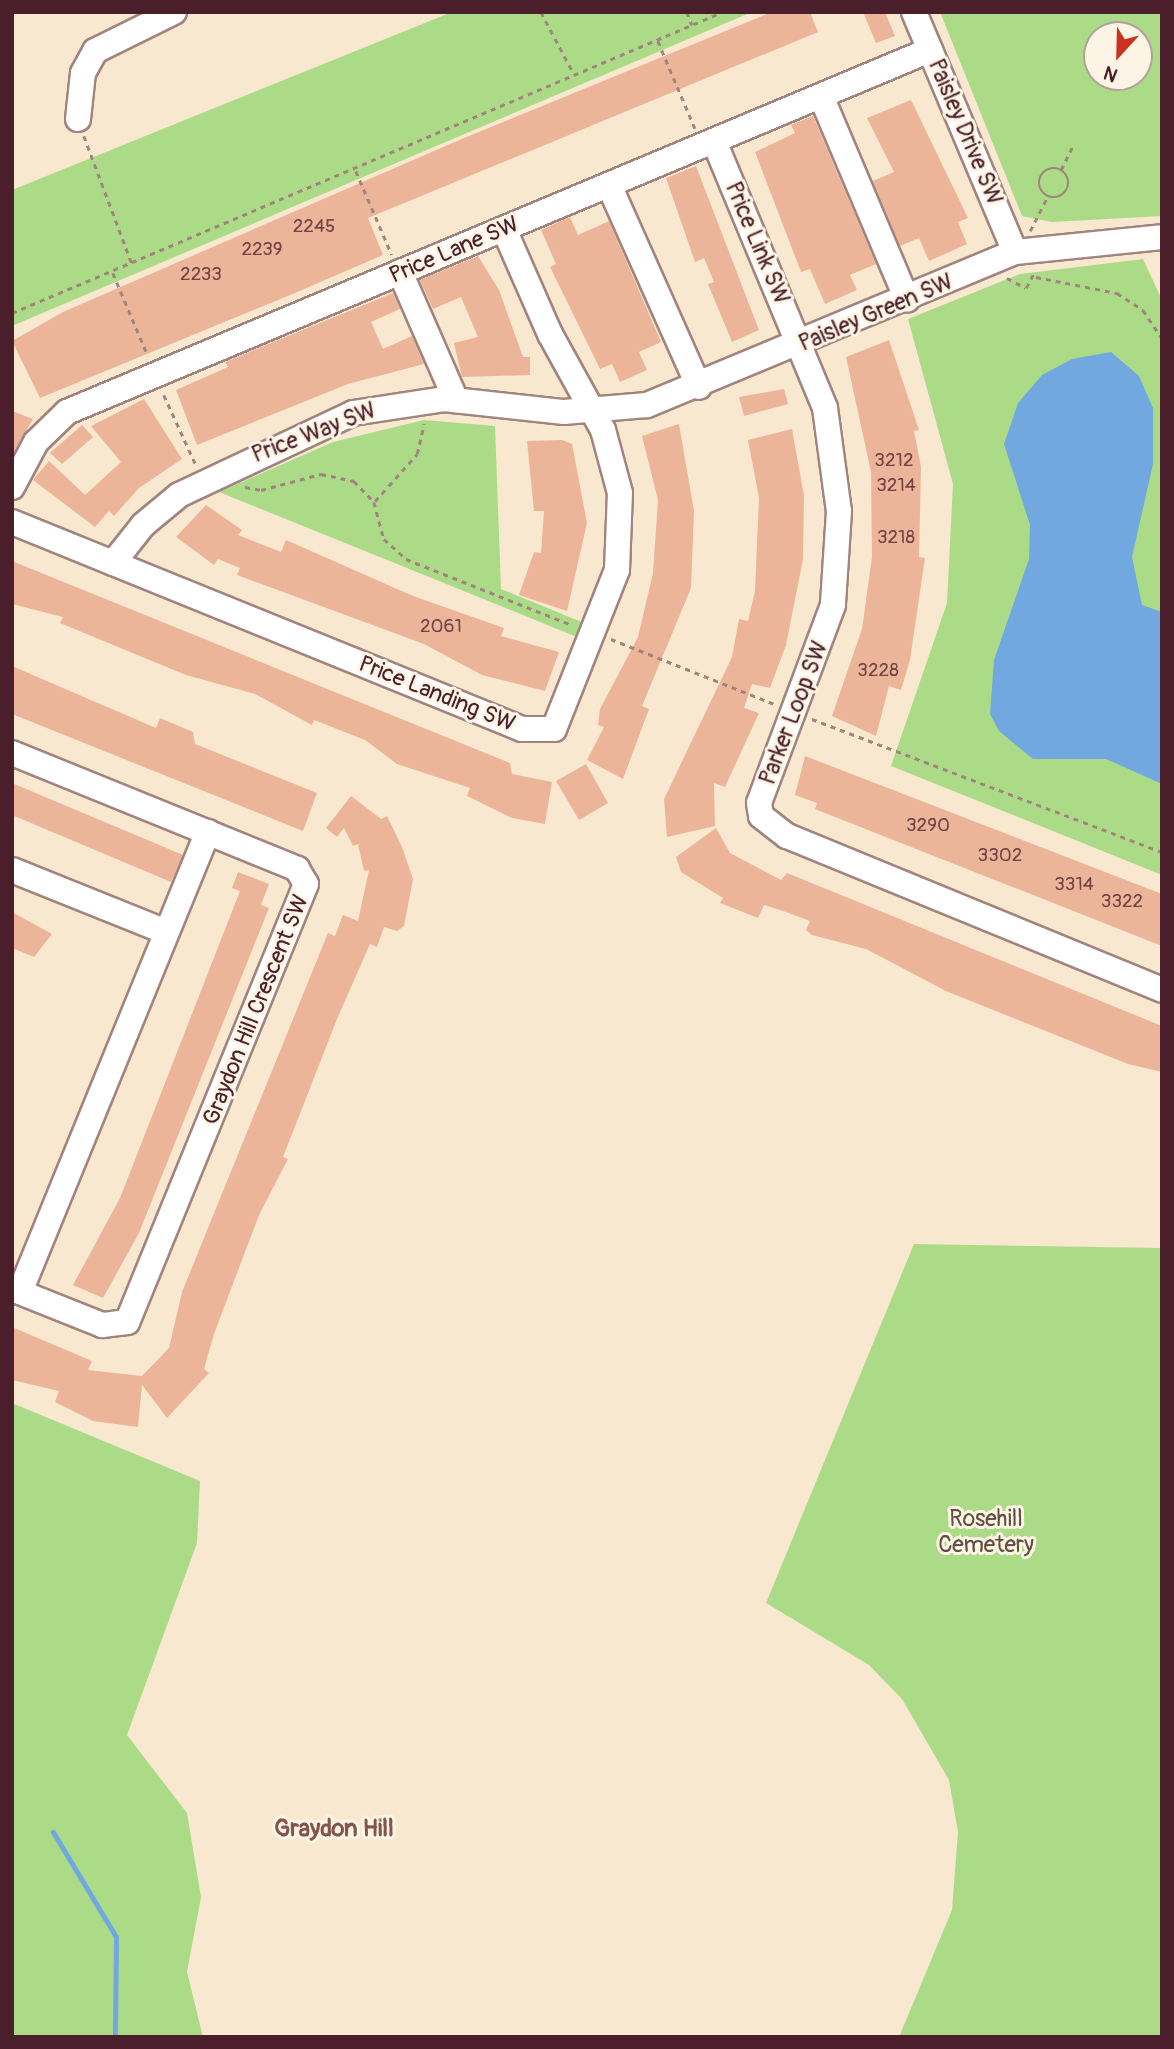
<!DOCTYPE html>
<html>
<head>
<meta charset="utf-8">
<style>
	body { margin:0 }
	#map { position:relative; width:1174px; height:2049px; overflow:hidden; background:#f8e8d0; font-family:Pangolin,sans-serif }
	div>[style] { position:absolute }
	.green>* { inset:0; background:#acdb88 }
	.water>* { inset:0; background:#71a8df }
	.stream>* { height:5px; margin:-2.5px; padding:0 2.5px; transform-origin:2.5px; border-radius:2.5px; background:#71a8df }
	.building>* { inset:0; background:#ecb59a }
	.path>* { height:2.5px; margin-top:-1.25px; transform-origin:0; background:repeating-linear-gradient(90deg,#a1847e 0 5px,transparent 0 10px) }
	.path>.ring { margin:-1.25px; padding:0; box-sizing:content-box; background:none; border:2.5px solid #a1847e; border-radius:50% }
	.roads { filter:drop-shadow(2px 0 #a1847e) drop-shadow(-2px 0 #a1847e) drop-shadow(0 2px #a1847e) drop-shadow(0 -2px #a1847e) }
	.minor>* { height:24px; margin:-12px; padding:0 12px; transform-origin:12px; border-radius:12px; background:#fff }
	span { translate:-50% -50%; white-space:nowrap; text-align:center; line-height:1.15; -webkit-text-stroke:6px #fcf5e5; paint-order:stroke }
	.number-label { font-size:19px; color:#724447 }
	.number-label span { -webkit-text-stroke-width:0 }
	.street-label { font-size:23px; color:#4a1f2b }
	.park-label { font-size:23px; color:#624e42 }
	.neighbourhood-label { font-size:24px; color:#835452; font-weight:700 }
	.frame { position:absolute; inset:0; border:14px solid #4a1f2b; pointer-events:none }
	.north { position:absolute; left:1083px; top:21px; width:70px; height:70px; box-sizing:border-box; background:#fcf5e5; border:2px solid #b59f9b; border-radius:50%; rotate:202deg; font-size:19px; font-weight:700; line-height:28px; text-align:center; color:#4a1f2b }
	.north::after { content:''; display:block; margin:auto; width:24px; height:32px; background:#c8321e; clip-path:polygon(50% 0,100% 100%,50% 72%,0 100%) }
</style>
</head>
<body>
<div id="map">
	<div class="green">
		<div style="clip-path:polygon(452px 12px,752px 12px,12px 326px,12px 190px)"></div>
		<div style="clip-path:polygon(evenodd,940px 12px,1162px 12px,1162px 216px,1052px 222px,1022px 216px,940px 12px,1097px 35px,1139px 35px,1139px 77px,1097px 77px,1097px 35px)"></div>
		<div style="clip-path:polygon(1143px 259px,1162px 300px,1162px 875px,891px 766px,947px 603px,953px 484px,908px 319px,1020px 274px)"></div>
		<div style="clip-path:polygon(424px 420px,495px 426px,501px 589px,584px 623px,577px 637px,219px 492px,333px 442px)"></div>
		<div style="clip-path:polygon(914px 1244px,1162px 1248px,1162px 2037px,899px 2037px,952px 1910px,958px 1832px,949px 1780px,902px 1699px,869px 1665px,766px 1603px)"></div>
		<div style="clip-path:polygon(12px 1403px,200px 1481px,197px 1543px,127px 1735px,187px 1813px,201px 1897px,187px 1972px,203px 2037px,12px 2037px)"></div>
	</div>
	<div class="water">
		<div style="clip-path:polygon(1111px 352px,1139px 376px,1153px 408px,1153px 464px,1132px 557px,1142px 605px,1162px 612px,1162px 784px,1106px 759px,1033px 759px,999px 731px,990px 714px,994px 660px,1029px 559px,1030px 525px,1004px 444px,1018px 403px,1042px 375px,1072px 359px)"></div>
	</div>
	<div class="stream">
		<div style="left:53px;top:1832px;width:122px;rotate:59deg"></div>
		<div style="left:116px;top:1937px;width:100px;rotate:90.6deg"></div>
	</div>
	<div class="building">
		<div style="clip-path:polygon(772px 12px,810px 12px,818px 32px,368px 218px,383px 255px,295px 293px,40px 398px,12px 341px,63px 312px,464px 138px)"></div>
		<div style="clip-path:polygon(863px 12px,885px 12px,895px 36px,876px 43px)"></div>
		<div style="clip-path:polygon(911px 100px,968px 218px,958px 222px,967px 244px,929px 261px,919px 238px,900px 246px,873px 181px,894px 172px,867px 118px)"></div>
		<div style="clip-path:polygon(813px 116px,876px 264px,850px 275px,857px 290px,825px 304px,810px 269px,801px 272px,755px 152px,795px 133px,791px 125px)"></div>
		<div style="clip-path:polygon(696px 166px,759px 330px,732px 342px,708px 284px,714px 282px,704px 258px,695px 262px,666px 178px)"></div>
		<div style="clip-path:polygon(570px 217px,578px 235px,609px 221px,661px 342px,639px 352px,647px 370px,620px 382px,612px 364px,600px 369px,550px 267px,556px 264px,541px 230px)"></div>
		<div style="clip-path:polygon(478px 256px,499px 290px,523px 357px,530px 357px,530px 375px,462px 377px,454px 343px,478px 337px,461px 297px,433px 309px,420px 280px)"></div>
		<div style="clip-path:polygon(393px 293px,400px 309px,371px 322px,383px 349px,412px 336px,424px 364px,348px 384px,197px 445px,176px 390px,228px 367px,225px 362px)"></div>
		<div style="clip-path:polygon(889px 340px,919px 430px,914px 431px,921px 467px,919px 557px,925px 558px,910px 660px,901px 690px,889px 686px,876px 736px,832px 716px,862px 629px,872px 557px,871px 472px,846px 357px)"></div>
		<div style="clip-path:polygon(784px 389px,788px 404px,744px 416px,739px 397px)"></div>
		<div style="clip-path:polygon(144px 399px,182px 459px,139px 488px,114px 516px,109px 511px,95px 527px,33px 480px,49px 461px,85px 495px,121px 462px,91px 426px)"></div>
		<div style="clip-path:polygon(12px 411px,33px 419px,12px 455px)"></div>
		<div style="clip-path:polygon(679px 424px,694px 511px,691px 588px,642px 706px,649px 709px,623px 779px,587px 760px,604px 727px,598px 725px,600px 709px,638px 637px,653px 573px,658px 500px,642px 436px)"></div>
		<div style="clip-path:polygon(82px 425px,93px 437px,62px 464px,50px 453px)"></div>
		<div style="clip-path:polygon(792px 429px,804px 496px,803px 559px,786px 645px,770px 688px,752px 684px,744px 708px,759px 713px,725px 787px,714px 783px,715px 826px,667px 837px,664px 799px,732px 657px,739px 619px,748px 621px,755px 591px,759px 498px,748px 440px)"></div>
		<div style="clip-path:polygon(562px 440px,572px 444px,587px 523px,567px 611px,519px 595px,534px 552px,541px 553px,544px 511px,534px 511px,527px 441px)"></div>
		<div style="clip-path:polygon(206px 505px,242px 530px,238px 535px,281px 552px,286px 540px,413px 596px,504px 628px,501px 636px,559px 652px,545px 691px,482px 675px,424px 644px,237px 575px,240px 568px,218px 559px,214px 565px,176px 537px)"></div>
		<div style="clip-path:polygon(12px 561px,510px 763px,512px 774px,552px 782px,545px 824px,512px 818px,467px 796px,470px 788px,397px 764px,365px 740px,314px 720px,312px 725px,255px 694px,186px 675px,60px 623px,63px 617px,12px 604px)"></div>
		<div style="clip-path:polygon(12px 666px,156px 728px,160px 718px,193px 732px,195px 744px,317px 793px,303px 831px,12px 714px)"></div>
		<div style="clip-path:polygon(805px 756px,1162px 894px,1162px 946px,815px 809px,817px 803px,795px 795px)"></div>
		<div style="clip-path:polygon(586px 764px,608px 803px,579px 820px,556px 781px)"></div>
		<div style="clip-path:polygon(12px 783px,183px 855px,171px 882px,12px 815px)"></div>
		<div style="clip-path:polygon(351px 796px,381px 819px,387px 816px,402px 847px,413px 879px,404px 926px,397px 931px,384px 927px,377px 947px,370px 944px,337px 1019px,283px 1157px,288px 1159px,259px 1215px,214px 1334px,204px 1369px,209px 1373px,167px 1418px,142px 1385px,138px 1427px,93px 1421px,55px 1402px,59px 1391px,12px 1380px,12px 1327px,92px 1361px,88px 1370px,142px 1376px,169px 1348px,182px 1292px,328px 933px,335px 936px,343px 915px,358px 921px,369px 870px,364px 871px,358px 844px,353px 846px,344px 828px,337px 837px,326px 828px)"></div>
		<div style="clip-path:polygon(716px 828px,730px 853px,781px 880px,787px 873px,1162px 1026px,1162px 1072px,1128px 1064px,946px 991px,866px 949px,812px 935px,806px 930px,810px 921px,786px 912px,764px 905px,758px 918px,720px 903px,723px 898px,681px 872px,676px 857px)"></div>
		<div style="clip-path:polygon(238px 872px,269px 884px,261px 905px,269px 908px,139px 1233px,103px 1298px,73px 1285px,120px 1198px,240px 891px,232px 888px)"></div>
		<div style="clip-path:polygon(12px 912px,52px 934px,34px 957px,12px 948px)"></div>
	</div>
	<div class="path">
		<div style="left:541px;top:12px;width:70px;rotate:62deg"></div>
		<div style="left:687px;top:12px;width:14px;rotate:69deg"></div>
		<div style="left:658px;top:41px;width:95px;rotate:67deg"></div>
		<div style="left:84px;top:136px;width:137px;rotate:69.4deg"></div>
		<div class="ring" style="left:1039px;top:168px;width:27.5px;height:27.5px"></div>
		<div style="left:1061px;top:170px;width:28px;rotate:-64deg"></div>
		<div style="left:356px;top:171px;width:91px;rotate:66.8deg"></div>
		<div style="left:1030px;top:231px;width:39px;rotate:-63deg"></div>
		<div style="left:113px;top:273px;width:90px;rotate:67.1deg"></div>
		<div style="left:1036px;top:277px;width:83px;rotate:11.2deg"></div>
		<div style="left:1117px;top:293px;width:31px;rotate:33deg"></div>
		<div style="left:1143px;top:310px;width:34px;rotate:56deg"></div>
		<div style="left:1007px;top:278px;width:21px;rotate:28deg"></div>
		<div style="left:1026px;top:288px;width:19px;rotate:-62deg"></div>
		<div style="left:12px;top:313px;width:771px;rotate:-22.97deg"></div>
		<div style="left:164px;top:395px;width:77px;rotate:65.4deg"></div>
		<div style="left:245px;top:487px;width:16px;rotate:11deg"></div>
		<div style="left:261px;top:490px;width:62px;rotate:-14.9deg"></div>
		<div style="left:321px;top:474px;width:34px;rotate:12deg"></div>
		<div style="left:354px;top:481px;width:29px;rotate:46deg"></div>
		<div style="left:374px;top:502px;width:38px;rotate:75deg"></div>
		<div style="left:384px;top:539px;width:30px;rotate:42deg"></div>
		<div style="left:406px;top:559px;width:179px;rotate:21.7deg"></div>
		<div style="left:375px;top:501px;width:63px;rotate:-48.2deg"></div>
		<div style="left:417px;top:454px;width:31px;rotate:-77deg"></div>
		<div style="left:611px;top:639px;width:175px;rotate:21.7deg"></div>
		<div style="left:812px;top:719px;width:374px;rotate:20.8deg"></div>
	</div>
	<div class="roads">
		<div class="minor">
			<div style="left:914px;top:12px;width:260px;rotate:67.2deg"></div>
			<div style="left:821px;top:96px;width:221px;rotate:67.1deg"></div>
			<div style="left:78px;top:119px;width:46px;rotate:-83.8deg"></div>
			<div style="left:83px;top:73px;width:25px;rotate:-61deg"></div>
			<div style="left:95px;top:51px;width:88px;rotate:-26.3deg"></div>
			<div style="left:714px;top:141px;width:289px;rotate:67.4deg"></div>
			<div style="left:825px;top:408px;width:104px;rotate:82.3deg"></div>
			<div style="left:839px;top:511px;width:94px;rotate:93.7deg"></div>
			<div style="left:833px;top:605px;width:211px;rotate:110.5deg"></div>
			<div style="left:759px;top:803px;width:13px;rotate:81deg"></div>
			<div style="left:761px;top:816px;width:33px;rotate:38deg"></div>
			<div style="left:787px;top:836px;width:405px;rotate:22.3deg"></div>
			<div style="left:609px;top:185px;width:221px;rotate:66deg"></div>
			<div style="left:400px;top:272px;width:140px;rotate:66.4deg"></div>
			<div style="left:12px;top:487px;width:51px;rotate:-61.9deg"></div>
			<div style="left:36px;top:442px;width:43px;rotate:-44.1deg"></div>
			<div style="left:67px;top:412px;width:936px;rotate:-22.76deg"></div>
			<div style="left:12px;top:522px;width:550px;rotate:22.09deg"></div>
			<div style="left:522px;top:729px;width:32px"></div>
			<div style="left:554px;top:729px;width:171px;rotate:-68.4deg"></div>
			<div style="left:617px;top:570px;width:77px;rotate:-87.8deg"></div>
			<div style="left:620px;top:493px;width:65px;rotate:-105.1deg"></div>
			<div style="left:603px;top:430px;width:110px;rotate:-118.9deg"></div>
			<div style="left:550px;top:334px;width:115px;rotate:-113.7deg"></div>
			<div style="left:113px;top:563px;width:48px;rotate:-51.7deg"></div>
			<div style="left:143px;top:525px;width:47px;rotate:-39.8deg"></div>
			<div style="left:179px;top:495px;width:192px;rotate:-25.2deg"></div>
			<div style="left:353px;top:413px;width:92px;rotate:-8.7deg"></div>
			<div style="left:444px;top:399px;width:121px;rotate:6.2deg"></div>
			<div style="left:564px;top:412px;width:83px;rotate:-4.8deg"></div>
			<div style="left:647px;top:405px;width:399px;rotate:-22.6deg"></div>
			<div style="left:1015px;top:252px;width:148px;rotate:-5.8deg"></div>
			<div style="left:12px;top:753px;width:308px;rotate:22.1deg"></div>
			<div style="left:297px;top:869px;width:17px;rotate:59deg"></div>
			<div style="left:306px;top:884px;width:473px;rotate:112.2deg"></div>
			<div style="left:127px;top:1322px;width:25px;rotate:173deg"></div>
			<div style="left:102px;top:1325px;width:97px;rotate:-158.2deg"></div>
			<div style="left:12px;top:870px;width:166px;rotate:21.9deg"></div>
			<div style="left:20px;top:1292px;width:497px;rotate:-67.8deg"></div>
		</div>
	</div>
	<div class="number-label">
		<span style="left:314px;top:227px">2245</span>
		<span style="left:262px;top:250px">2239</span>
		<span style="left:201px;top:275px">2233</span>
		<span style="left:894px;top:461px">3212</span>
		<span style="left:896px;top:486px">3214</span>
		<span style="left:896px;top:538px">3218</span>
		<span style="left:441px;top:627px">2061</span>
		<span style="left:878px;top:671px">3228</span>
		<span style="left:928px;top:826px">3290</span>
		<span style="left:1000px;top:856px">3302</span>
		<span style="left:1074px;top:885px">3314</span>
		<span style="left:1122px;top:902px">3322</span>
	</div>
	<div class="street-label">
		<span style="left:965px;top:132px;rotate:67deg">Paisley Drive SW</span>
		<span style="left:757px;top:243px;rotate:67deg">Price Link SW</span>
		<span style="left:454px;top:250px;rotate:-23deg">Price Lane SW</span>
		<span style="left:876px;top:313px;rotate:-23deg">Paisley Green SW</span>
		<span style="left:314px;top:433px;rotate:-21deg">Price Way SW</span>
		<span style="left:437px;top:694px;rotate:22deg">Price Landing SW</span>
		<span style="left:794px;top:713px;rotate:-69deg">Parker Loop SW</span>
		<span style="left:256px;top:1010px;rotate:-68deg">Graydon Hill Crescent SW</span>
	</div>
	<div class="park-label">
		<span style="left:986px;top:1532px">Rosehill<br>Cemetery</span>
	</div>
	<div class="neighbourhood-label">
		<span style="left:334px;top:1829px">Graydon Hill</span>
	</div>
	<div class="frame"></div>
	<div class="north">N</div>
</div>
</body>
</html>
